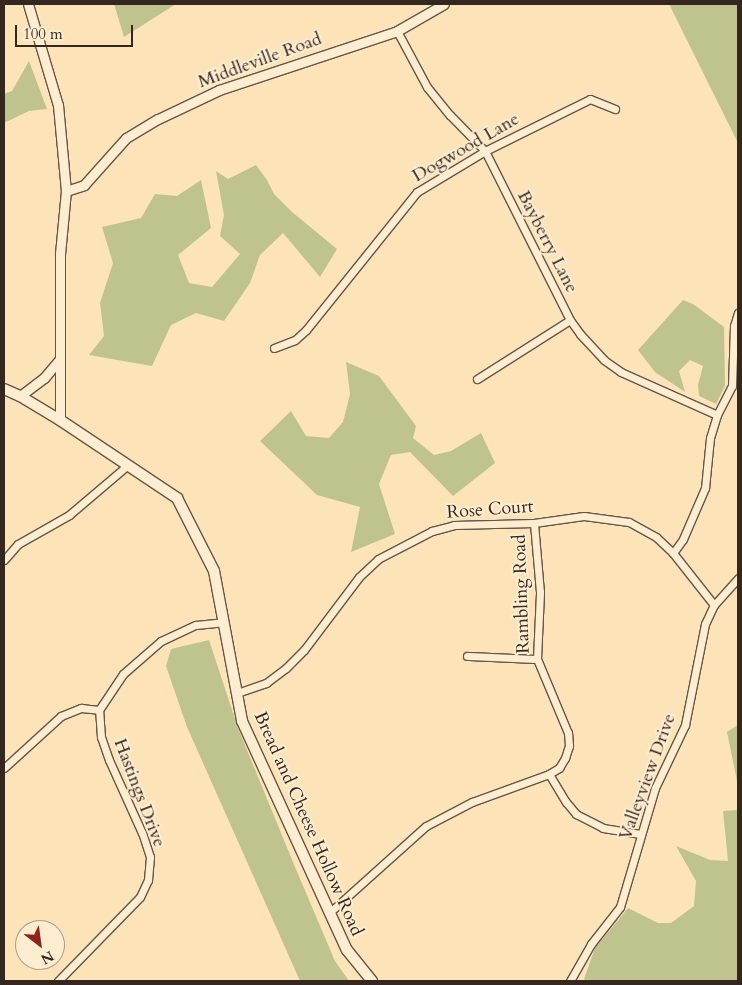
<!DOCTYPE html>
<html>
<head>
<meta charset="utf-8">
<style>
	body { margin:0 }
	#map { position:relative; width:742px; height:985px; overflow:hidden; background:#fde3b8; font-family:Cardo,serif }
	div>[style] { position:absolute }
	.green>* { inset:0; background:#bfc48f }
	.roads { filter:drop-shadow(1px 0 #665646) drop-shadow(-1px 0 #665646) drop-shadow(0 1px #665646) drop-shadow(0 -1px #665646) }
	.minor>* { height:7px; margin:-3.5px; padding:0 3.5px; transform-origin:3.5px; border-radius:3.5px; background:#feedd1 }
	.tertiary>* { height:9px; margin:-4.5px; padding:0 4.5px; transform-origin:4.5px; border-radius:4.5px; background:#feedd1 }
	.secondary>* { height:10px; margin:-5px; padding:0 5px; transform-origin:5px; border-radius:5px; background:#feedd1 }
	span { translate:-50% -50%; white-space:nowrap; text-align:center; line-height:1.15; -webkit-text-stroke:4px #feedd1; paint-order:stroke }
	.street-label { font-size:18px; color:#342720 }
	.frame { position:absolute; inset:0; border:5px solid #342720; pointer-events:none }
	.north { position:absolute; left:15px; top:920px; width:50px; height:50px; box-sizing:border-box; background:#feedd1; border:1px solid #ad9e8a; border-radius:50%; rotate:150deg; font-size:14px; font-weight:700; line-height:20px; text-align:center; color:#342720 }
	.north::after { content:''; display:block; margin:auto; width:18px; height:22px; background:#8f2418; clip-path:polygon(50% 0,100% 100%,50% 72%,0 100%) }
	.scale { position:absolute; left:15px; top:25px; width:118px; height:22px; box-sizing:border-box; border:2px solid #342720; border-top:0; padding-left:6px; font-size:15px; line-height:18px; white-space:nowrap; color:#342720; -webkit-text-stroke:4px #feedd1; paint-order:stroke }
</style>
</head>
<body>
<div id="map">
	<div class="green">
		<div style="clip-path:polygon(114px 4px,176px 4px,124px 37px)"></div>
		<div style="clip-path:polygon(669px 4px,738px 4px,738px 143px)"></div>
		<div style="clip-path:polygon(29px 61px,47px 109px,29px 111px,4px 123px,4px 94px,12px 91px)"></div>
		<div style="clip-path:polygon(256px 165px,267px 180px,274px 194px,292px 212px,337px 249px,320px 277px,283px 233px,260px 255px,250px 283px,224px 321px,196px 313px,171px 325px,152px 366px,89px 355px,104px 336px,100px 303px,113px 263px,102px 227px,141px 218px,155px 194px,177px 196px,201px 180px,211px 228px,178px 255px,189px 283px,212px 287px,240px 254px,220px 236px,224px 215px,216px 171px,228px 179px)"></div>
		<div style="clip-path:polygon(683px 300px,693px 304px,724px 327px,725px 386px,716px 404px,699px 396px,698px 385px,703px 366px,690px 360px,679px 371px,685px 392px,655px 372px,638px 350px)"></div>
		<div style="clip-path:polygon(346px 362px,379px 376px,416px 426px,413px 438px,434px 455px,451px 451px,481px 433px,495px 463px,453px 496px,410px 452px,391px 455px,379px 484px,395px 534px,351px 552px,360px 507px,317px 495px,260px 441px,291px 411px,306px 436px,329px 438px,343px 422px,350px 394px)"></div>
		<div style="clip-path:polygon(209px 640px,238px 728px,295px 867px,335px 961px,349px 981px,300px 981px,187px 727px,166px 666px,171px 649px)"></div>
		<div style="clip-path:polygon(738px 725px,738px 786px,727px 732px)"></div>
		<div style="clip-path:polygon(738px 810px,738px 981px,587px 981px,584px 979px,595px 948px,628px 908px,658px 923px,671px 923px,694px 906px,696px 881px,676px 846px,710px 860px,728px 861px,723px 811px)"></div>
	</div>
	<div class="roads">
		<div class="minor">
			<div style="left:397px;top:31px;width:64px;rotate:61.8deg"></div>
			<div style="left:427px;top:87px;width:36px;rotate:51deg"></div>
			<div style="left:450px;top:115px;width:50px;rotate:45.8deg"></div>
			<div style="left:485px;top:151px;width:189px;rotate:63.3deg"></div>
			<div style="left:570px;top:320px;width:17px;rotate:54deg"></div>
			<div style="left:580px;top:334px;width:35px;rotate:47deg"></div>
			<div style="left:604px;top:360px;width:21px;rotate:35deg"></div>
			<div style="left:621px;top:372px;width:105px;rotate:24.1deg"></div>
			<div style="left:274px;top:348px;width:22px;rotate:-21deg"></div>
			<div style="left:295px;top:340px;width:15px;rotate:-42deg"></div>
			<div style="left:306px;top:330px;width:177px;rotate:-51.2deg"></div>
			<div style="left:417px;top:192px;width:79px;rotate:-31.1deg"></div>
			<div style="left:485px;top:151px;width:117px;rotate:-26.3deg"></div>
			<div style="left:590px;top:99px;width:27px;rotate:22deg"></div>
			<div style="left:477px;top:379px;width:110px;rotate:-32.4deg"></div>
			<div style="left:673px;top:553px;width:17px;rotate:-54deg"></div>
			<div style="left:683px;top:539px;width:56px;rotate:-66.7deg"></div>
			<div style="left:705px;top:488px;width:50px;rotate:-84.3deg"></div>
			<div style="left:710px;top:438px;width:24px;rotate:-73deg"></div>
			<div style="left:717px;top:415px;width:33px;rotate:-63deg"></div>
			<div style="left:732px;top:386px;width:60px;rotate:-88.1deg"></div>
			<div style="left:734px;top:326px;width:14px;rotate:-73deg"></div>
			<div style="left:4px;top:560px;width:21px;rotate:-49deg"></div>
			<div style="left:18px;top:544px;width:59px;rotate:-29.6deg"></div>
			<div style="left:69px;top:515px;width:77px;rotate:-40.3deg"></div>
			<div style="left:467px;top:656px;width:70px;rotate:2.5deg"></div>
			<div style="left:237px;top:693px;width:31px;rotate:-19deg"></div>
			<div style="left:266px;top:683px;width:25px;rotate:-37deg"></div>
			<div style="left:286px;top:668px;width:25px;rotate:-45deg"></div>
			<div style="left:304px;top:650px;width:91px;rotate:-53deg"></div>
			<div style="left:359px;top:577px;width:26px;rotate:-43deg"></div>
			<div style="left:378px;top:559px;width:61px;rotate:-27.4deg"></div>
			<div style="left:432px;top:531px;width:23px;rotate:-15deg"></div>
			<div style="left:454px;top:525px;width:80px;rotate:-1.4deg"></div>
			<div style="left:534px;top:523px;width:50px;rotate:-8deg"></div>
			<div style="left:584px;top:516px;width:45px;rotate:7.6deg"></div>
			<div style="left:629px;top:522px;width:31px;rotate:29deg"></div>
			<div style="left:656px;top:537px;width:23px;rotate:43deg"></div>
			<div style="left:673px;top:553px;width:66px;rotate:51.7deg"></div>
			<div style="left:4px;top:768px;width:77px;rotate:-42.4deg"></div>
			<div style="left:61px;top:716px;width:22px;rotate:-22deg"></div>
			<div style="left:81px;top:708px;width:18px;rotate:6deg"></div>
			<div style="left:549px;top:774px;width:33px;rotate:59deg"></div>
			<div style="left:566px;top:802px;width:16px;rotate:50deg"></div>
			<div style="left:576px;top:814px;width:30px;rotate:27deg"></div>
			<div style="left:603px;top:828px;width:38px;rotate:9deg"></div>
			<div style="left:329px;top:913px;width:130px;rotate:-41.9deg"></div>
			<div style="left:426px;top:826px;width:52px;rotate:-27.6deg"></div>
			<div style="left:472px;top:802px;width:82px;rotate:-20deg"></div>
			<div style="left:549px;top:774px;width:12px;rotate:-31deg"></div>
			<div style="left:559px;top:768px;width:12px;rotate:-59deg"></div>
			<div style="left:565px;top:758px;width:13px;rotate:-72deg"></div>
			<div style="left:569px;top:746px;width:13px;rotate:-94deg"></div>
			<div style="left:568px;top:733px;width:80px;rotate:-112.7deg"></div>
			<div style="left:537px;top:659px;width:67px;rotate:-87.4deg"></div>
			<div style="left:540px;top:592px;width:69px;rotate:-95deg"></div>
			<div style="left:58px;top:981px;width:117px;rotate:-45.7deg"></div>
			<div style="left:140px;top:897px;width:19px;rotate:-65deg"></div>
			<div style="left:148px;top:880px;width:23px;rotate:-85deg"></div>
			<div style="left:150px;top:857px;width:25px;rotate:-108deg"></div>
			<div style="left:142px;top:833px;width:80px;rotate:-114.3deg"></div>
			<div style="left:109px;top:760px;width:24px;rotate:-109deg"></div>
			<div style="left:101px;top:737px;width:27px;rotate:-94deg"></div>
			<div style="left:99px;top:710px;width:43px;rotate:-56.3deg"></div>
			<div style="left:123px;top:674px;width:50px;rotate:-41deg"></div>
			<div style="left:161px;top:641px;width:38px;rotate:-25deg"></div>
			<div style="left:196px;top:625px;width:27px;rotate:-6deg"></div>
			<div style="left:570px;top:981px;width:43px;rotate:-60.4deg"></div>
			<div style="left:591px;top:944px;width:47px;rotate:-51.9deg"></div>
			<div style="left:620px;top:907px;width:124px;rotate:-73.6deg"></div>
			<div style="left:655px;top:788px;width:70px;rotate:-64.5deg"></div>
			<div style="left:685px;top:725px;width:103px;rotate:-78.8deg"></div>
			<div style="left:705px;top:624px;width:21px;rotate:-65deg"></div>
			<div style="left:714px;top:605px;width:36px;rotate:-48deg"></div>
		</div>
		<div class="tertiary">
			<div style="left:28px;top:4px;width:105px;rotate:73.5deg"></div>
			<div style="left:58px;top:105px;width:86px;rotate:84.7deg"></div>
			<div style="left:20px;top:396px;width:30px;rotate:-37deg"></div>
			<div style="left:44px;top:378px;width:23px;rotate:-50deg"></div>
			<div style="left:60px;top:420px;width:166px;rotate:-90deg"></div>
			<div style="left:60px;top:254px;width:63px;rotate:-84.6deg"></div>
			<div style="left:66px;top:191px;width:19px;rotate:-18deg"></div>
			<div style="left:84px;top:185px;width:63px;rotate:-48.2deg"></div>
			<div style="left:126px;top:138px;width:37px;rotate:-31deg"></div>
			<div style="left:158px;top:119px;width:68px;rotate:-25.4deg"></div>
			<div style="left:219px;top:90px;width:188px;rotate:-18.3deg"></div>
			<div style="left:397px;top:31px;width:54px;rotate:-29.9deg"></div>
		</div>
		<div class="secondary">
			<div style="left:4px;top:389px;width:17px;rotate:24deg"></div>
			<div style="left:20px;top:396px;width:47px;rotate:31deg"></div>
			<div style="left:60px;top:420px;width:141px;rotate:33.7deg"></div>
			<div style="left:177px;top:498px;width:82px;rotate:63.1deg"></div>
			<div style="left:214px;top:571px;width:153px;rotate:79.4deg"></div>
			<div style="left:242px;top:721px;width:252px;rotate:65.4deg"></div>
			<div style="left:347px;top:950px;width:40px;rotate:51deg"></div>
		</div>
	</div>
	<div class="street-label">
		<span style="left:260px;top:61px;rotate:-20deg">Middleville Road</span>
		<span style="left:466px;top:148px;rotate:-30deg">Dogwood Lane</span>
		<span style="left:547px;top:242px;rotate:63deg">Bayberry Lane</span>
		<span style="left:490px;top:510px;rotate:-4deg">Rose Court</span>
		<span style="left:522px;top:594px;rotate:-92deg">Rambling Road</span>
		<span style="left:648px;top:777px;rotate:-70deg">Valleyview Drive</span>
		<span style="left:139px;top:793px;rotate:69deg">Hastings Drive</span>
		<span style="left:308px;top:824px;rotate:66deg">Bread and Cheese Hollow Road</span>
	</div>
	<div class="frame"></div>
	<div class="north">N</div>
	<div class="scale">100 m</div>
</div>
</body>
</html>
